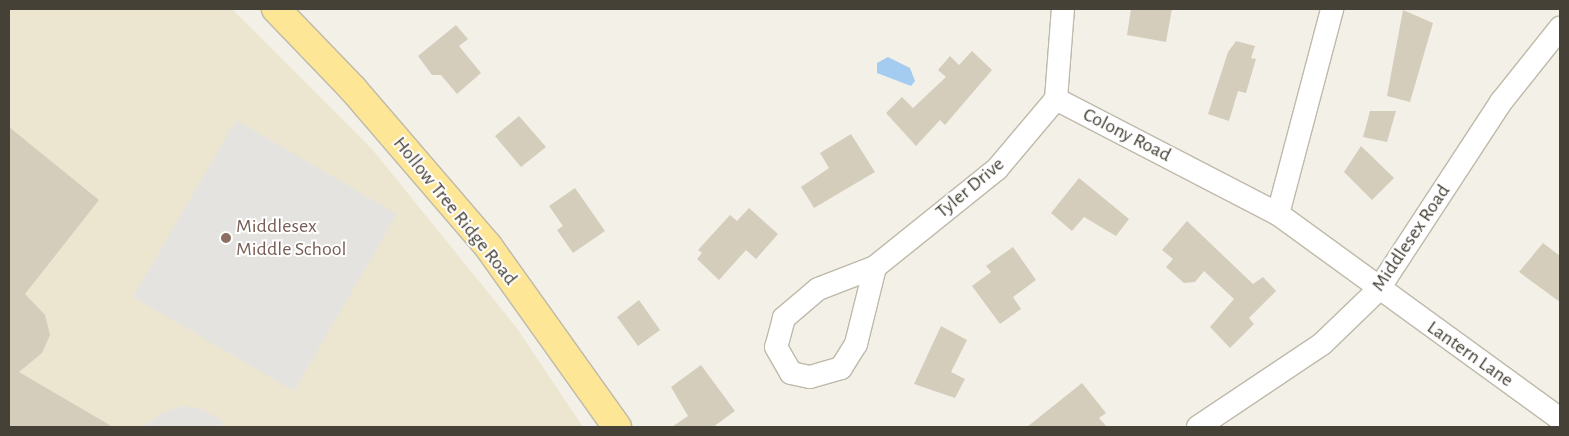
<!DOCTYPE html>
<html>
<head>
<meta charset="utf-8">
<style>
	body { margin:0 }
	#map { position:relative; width:1569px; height:436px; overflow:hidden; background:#f3f0e7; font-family:"Alegreya Sans",sans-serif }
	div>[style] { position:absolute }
	.education>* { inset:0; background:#ece6d1 }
	.parking>* { inset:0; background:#e4e3df }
	.water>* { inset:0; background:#a4ccf0 }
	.building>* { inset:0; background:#d5cdbc }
	.roads { filter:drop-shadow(1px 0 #bfb9aa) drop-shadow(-1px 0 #bfb9aa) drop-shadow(0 1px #bfb9aa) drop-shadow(0 -1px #bfb9aa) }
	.minor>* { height:22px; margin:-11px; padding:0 11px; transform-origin:11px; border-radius:11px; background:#fff }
	.major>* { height:28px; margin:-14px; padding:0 14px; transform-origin:14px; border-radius:14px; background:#fde696 }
	.dots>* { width:14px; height:14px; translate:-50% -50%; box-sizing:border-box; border:2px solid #fff; border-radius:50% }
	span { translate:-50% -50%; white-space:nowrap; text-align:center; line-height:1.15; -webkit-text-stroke:4px #fff; paint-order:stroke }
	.street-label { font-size:20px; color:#464136 }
	.education-label { font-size:20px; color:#785e54 }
	.left { translate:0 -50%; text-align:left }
	.frame { position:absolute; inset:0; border:10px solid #464136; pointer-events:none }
</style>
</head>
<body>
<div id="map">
	<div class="education">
		<div style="clip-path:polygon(9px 9px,232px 9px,372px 149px,516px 327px,583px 427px,9px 427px)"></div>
	</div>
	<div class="parking">
		<div style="clip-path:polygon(236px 120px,397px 214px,294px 391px,133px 297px)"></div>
		<div style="clip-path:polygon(183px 406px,199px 408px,224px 421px,220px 427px,143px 427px,162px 413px)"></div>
	</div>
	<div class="water">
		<div style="clip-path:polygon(888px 57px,910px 68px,915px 81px,911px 86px,877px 73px,877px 63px)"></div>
	</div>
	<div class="building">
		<div style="clip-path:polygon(1131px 9px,1172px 9px,1166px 42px,1127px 35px)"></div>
		<div style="clip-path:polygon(1403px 10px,1433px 23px,1410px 102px,1387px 96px)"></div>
		<div style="clip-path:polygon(456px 25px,468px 39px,459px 46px,481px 73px,457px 94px,441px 75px,432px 75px,418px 56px)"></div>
		<div style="clip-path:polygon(1236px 41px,1255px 46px,1251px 58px,1256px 59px,1246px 93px,1238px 91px,1229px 121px,1208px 114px,1228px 52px)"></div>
		<div style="clip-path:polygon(972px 51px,992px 70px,945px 125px,940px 120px,916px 146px,886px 113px,902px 97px,913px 108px,946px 77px,938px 70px,950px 56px,959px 65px)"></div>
		<div style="clip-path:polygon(1370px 111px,1396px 111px,1387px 142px,1363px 137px)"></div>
		<div style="clip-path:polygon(519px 116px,546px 147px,521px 167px,495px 136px)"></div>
		<div style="clip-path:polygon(9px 127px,99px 200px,25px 294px,45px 315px,50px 335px,42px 353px,19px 372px,113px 427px,9px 427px)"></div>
		<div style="clip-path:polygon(851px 134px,875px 172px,814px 208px,801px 187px,829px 168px,820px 153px)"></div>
		<div style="clip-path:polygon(1361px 146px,1394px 178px,1372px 200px,1344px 172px)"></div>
		<div style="clip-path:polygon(1079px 178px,1129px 219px,1116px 236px,1084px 217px,1072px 231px,1051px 213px)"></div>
		<div style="clip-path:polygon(575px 188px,605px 231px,573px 253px,557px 230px,563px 226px,549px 206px)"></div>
		<div style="clip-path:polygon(749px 208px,778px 234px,756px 259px,746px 250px,719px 280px,697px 259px,702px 253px,698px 250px,730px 215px,737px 221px)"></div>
		<div style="clip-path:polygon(1187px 221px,1253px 284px,1263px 277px,1276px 291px,1249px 318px,1254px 324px,1230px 348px,1210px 327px,1234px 299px,1204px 271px,1195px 282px,1184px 283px,1166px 267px,1173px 259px,1162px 250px)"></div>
		<div style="clip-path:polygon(1543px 243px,1560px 256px,1560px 302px,1519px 272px)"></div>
		<div style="clip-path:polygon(1013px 247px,1036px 280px,1013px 297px,1021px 309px,1000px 324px,972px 286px,991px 272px,986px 266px)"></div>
		<div style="clip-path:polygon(639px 300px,660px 330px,638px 346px,617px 317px)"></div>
		<div style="clip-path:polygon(941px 326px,967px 340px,951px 372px,965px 379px,955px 398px,914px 384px)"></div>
		<div style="clip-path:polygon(701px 365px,735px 411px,713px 427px,672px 427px,688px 416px,671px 387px)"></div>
		<div style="clip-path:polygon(1082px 383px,1106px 413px,1099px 418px,1107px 427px,1027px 427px)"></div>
	</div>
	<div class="roads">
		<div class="minor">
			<div style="left:1056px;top:99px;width:250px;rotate:27.4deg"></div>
			<div style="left:1278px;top:214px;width:349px;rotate:36deg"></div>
			<div style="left:1056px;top:99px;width:90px;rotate:-85.6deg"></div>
			<div style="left:1278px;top:214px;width:212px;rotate:-75.2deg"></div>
			<div style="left:875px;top:267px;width:61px;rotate:158.9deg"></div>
			<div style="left:818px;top:289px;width:45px;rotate:139.5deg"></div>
			<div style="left:784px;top:318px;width:30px;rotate:105deg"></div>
			<div style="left:776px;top:347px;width:30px;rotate:60deg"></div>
			<div style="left:791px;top:373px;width:19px;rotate:12deg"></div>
			<div style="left:810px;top:377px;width:32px;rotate:-16deg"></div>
			<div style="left:841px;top:368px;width:28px;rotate:-58deg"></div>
			<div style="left:856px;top:344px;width:79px;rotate:-76.1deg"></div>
			<div style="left:875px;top:267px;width:156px;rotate:-38.8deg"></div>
			<div style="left:997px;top:169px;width:92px;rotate:-49.9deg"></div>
			<div style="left:1198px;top:427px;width:149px;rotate:-33.8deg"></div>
			<div style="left:1322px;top:344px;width:78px;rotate:-44deg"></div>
			<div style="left:1378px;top:290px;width:225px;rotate:-56.8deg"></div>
			<div style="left:1501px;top:102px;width:95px;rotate:-51.4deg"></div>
		</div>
		<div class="major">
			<div style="left:276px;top:9px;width:111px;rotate:46.1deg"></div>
			<div style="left:353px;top:89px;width:207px;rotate:49.3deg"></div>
			<div style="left:488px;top:246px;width:222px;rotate:54.5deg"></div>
		</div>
	</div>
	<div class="dots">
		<div style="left:226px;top:238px;background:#8d6e63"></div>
	</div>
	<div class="street-label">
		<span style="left:1127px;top:135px;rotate:27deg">Colony Road</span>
		<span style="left:970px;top:188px;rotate:-40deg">Tyler Drive</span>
		<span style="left:455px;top:211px;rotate:51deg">Hollow Tree Ridge Road</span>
		<span style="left:1411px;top:238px;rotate:-56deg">Middlesex Road</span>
		<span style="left:1470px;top:354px;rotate:35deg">Lantern Lane</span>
	</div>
	<div class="education-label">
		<span class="left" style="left:236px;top:238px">Middlesex<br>Middle School</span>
	</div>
	<div class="frame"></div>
</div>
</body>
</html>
